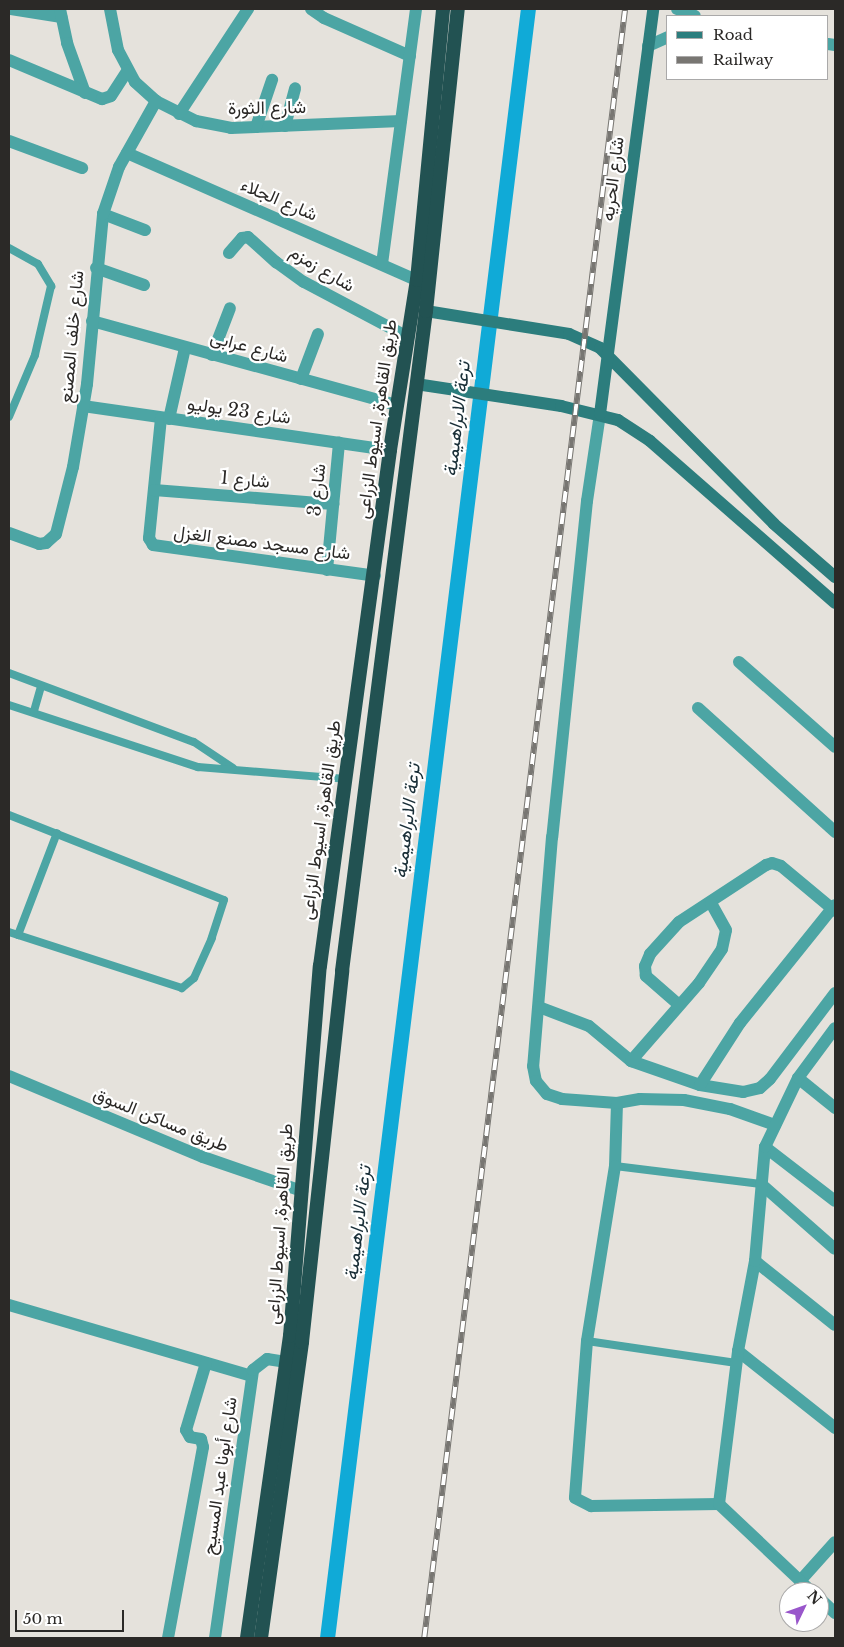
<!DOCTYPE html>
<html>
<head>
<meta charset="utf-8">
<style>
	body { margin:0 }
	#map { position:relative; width:844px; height:1647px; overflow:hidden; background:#e5e2dc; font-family:"Libre Baskerville",Vazirmatn,serif }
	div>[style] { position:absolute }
	.canal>* { height:15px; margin:-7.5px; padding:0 7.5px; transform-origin:7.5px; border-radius:7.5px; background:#10aad7 }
	.service>* { height:8px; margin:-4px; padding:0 4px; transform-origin:4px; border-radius:4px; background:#4ca5a4 }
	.minor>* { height:12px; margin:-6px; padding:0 6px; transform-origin:6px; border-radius:6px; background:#4ca5a4 }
	.secondary>* { height:12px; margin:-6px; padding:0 6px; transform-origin:6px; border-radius:6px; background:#2c7d7d }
	.trunk>* { height:14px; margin:-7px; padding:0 7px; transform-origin:7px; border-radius:7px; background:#225252 }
	.rail>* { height:5.5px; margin-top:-2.75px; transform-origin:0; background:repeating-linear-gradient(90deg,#fff 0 11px,#787672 0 22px); box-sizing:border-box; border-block:1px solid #787672 }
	span { translate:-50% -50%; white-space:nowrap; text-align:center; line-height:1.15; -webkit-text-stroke:4.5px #fff; paint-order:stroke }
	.street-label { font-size:18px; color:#2b2927 }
	.water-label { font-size:19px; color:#192e37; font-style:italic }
	.frame { position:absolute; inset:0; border:10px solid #2b2927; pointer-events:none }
	.legend { position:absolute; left:666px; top:15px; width:162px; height:65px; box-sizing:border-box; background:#fff; border:1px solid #aaa9a9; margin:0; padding:6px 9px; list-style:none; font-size:15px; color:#2b2927 }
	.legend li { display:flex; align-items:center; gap:10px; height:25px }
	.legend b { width:25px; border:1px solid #aaa9a9 }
	.north { position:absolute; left:779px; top:1582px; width:50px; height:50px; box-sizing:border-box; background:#fff; border:1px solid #aaa9a9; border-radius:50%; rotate:48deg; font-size:14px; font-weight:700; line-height:20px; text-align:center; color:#2b2927 }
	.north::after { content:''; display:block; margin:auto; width:18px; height:22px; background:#9956cb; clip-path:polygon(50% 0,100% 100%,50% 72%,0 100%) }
	.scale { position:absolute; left:15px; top:1610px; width:109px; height:22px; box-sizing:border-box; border:2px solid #2b2927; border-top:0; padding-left:6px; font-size:15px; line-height:18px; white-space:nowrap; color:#2b2927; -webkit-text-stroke:4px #fff; paint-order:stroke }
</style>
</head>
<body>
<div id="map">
	<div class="canal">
		<div style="left:327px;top:1638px;width:1641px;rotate:-82.97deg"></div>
	</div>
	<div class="service">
		<div style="left:9px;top:248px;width:33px;rotate:29deg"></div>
		<div style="left:38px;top:264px;width:26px;rotate:59deg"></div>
		<div style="left:51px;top:286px;width:71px;rotate:103.1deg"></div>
		<div style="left:35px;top:355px;width:67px;rotate:112.8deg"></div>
		<div style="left:9px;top:673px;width:197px;rotate:20.5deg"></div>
		<div style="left:194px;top:742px;width:47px;rotate:33.7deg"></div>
		<div style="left:9px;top:705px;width:199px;rotate:18.2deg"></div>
		<div style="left:198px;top:767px;width:148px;rotate:4.6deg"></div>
		<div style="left:34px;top:711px;width:25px;rotate:-74deg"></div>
		<div style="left:9px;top:815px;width:231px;rotate:21.6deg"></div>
		<div style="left:224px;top:900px;width:40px;rotate:108deg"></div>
		<div style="left:212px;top:938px;width:44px;rotate:114.2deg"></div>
		<div style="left:194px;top:978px;width:16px;rotate:140deg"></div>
		<div style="left:182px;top:988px;width:182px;rotate:-162.1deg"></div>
		<div style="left:18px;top:935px;width:109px;rotate:-69.1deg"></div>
		<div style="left:615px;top:1166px;width:147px;rotate:7deg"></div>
		<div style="left:587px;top:1341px;width:151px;rotate:8.4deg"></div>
	</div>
	<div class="minor">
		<div style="left:11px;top:9px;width:51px;rotate:9.1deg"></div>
		<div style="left:60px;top:9px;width:35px;rotate:78deg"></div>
		<div style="left:67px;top:43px;width:53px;rotate:70.2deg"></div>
		<div style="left:110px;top:9px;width:42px;rotate:79deg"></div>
		<div style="left:118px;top:50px;width:36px;rotate:62deg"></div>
		<div style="left:135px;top:82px;width:28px;rotate:42deg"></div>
		<div style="left:156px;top:101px;width:45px;rotate:26.6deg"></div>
		<div style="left:196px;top:121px;width:36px;rotate:11deg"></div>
		<div style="left:231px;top:128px;width:170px;rotate:-2.4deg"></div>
		<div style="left:311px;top:9px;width:16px;rotate:35deg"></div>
		<div style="left:324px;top:18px;width:94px;rotate:23.8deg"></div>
		<div style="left:677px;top:9px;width:19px;rotate:21deg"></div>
		<div style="left:828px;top:44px;width:7px;rotate:8deg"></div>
		<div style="left:648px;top:46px;width:22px;rotate:-24deg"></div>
		<div style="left:9px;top:60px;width:101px;rotate:22.8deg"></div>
		<div style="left:102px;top:99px;width:9px;rotate:-18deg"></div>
		<div style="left:111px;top:96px;width:30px;rotate:-57deg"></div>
		<div style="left:179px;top:114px;width:126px;rotate:-56.7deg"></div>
		<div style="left:285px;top:126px;width:39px;rotate:-75deg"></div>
		<div style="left:256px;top:127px;width:50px;rotate:-71.2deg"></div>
		<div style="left:9px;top:141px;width:78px;rotate:20.3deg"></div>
		<div style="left:127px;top:153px;width:317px;rotate:23.7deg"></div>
		<div style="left:103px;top:214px;width:45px;rotate:20.9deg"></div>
		<div style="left:229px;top:253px;width:20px;rotate:-49deg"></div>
		<div style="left:242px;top:238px;width:6px;rotate:-9deg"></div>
		<div style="left:248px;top:237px;width:38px;rotate:42deg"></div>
		<div style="left:276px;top:262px;width:34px;rotate:36deg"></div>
		<div style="left:304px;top:282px;width:118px;rotate:27.9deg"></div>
		<div style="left:382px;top:264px;width:257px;rotate:-82.4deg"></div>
		<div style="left:96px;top:268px;width:51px;rotate:19.5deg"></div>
		<div style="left:92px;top:321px;width:316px;rotate:15.4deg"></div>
		<div style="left:212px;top:355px;width:50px;rotate:-69deg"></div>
		<div style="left:301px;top:379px;width:48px;rotate:-69.3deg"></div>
		<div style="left:83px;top:406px;width:310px;rotate:8.2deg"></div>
		<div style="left:600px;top:414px;width:88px;rotate:98.5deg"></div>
		<div style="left:587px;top:501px;width:338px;rotate:95.9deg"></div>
		<div style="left:552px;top:837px;width:230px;rotate:94.7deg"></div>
		<div style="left:533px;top:1066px;width:15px;rotate:79deg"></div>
		<div style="left:536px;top:1081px;width:17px;rotate:50deg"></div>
		<div style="left:547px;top:1094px;width:16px;rotate:18deg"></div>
		<div style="left:562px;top:1099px;width:55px;rotate:4.2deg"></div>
		<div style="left:617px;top:1103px;width:63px;rotate:91.8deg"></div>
		<div style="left:615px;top:1166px;width:177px;rotate:99.1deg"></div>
		<div style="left:587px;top:1341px;width:157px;rotate:94.4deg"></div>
		<div style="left:575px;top:1498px;width:18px;rotate:27deg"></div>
		<div style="left:591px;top:1506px;width:128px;rotate:-0.9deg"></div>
		<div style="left:161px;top:418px;width:121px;rotate:95.7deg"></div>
		<div style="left:149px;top:538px;width:8px;rotate:60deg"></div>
		<div style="left:153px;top:545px;width:224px;rotate:7.9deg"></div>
		<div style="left:169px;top:419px;width:73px;rotate:-77.3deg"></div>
		<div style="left:154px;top:490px;width:180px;rotate:4.5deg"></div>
		<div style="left:9px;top:533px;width:32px;rotate:20deg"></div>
		<div style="left:39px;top:544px;width:7px;rotate:-8deg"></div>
		<div style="left:46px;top:543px;width:13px;rotate:-42deg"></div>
		<div style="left:56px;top:534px;width:69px;rotate:-75.8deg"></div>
		<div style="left:73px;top:467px;width:84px;rotate:-80.4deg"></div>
		<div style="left:87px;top:384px;width:171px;rotate:-84.6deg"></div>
		<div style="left:103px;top:214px;width:50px;rotate:-71.2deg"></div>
		<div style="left:119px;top:167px;width:76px;rotate:-60.7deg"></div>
		<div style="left:327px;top:570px;width:128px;rotate:-84.6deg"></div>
		<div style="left:739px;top:662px;width:128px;rotate:41.5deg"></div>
		<div style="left:698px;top:708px;width:185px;rotate:42.1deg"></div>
		<div style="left:678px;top:1004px;width:43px;rotate:-138.8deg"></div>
		<div style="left:646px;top:976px;width:10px;rotate:-96deg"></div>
		<div style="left:645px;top:966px;width:13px;rotate:-67deg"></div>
		<div style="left:650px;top:954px;width:43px;rotate:-47.8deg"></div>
		<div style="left:679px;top:922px;width:104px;rotate:-33.2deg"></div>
		<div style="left:766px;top:865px;width:6px;rotate:-18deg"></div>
		<div style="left:772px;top:863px;width:9px;rotate:18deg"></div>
		<div style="left:781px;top:866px;width:70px;rotate:39.8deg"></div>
		<div style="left:539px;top:1007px;width:53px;rotate:20.8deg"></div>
		<div style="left:589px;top:1026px;width:55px;rotate:39.8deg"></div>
		<div style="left:631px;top:1061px;width:73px;rotate:19.2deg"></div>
		<div style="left:700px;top:1085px;width:44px;rotate:9.2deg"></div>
		<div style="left:743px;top:1092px;width:17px;rotate:-13deg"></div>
		<div style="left:760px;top:1088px;width:13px;rotate:-42deg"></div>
		<div style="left:770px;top:1079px;width:108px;rotate:-52.9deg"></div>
		<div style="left:631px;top:1061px;width:103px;rotate:-48.9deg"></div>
		<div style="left:699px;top:983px;width:41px;rotate:-55.9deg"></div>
		<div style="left:722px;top:949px;width:19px;rotate:-78deg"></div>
		<div style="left:726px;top:930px;width:31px;rotate:-119deg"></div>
		<div style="left:9px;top:1076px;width:210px;rotate:22.7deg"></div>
		<div style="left:203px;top:1157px;width:105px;rotate:19deg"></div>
		<div style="left:798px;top:1078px;width:48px;rotate:39deg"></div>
		<div style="left:700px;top:1085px;width:74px;rotate:-57.2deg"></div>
		<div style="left:740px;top:1023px;width:151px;rotate:-51.2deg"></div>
		<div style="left:617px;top:1103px;width:23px;rotate:-10deg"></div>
		<div style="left:640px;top:1099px;width:44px;rotate:1.3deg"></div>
		<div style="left:684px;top:1100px;width:47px;rotate:11.1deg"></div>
		<div style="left:730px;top:1109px;width:48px;rotate:19.6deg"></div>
		<div style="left:765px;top:1147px;width:88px;rotate:37.6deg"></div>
		<div style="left:761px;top:1184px;width:98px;rotate:41.3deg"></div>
		<div style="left:755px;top:1261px;width:102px;rotate:38.7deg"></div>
		<div style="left:9px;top:1305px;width:253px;rotate:16.3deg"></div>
		<div style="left:738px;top:1351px;width:124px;rotate:38.4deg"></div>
		<div style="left:800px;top:1581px;width:52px;rotate:-48.1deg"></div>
		<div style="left:812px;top:1592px;width:128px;rotate:-136.6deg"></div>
		<div style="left:719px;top:1504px;width:154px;rotate:-82.9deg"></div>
		<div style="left:738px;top:1351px;width:92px;rotate:-79.3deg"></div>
		<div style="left:755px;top:1261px;width:114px;rotate:-85deg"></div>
		<div style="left:765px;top:1147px;width:76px;rotate:-64.4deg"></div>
		<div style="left:798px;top:1078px;width:62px;rotate:-53.5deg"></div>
		<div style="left:819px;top:1598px;width:22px;rotate:43deg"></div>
		<div style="left:168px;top:1638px;width:194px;rotate:-79.6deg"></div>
		<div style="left:203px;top:1447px;width:8px;rotate:-104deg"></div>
		<div style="left:201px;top:1439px;width:11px;rotate:-170deg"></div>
		<div style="left:190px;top:1437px;width:8px;rotate:-120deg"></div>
		<div style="left:186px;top:1430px;width:70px;rotate:-73.4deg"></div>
		<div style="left:215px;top:1638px;width:271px;rotate:-81.9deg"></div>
		<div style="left:253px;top:1370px;width:18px;rotate:-38deg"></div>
		<div style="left:267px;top:1359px;width:30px;rotate:9deg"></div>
	</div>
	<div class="secondary">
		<div style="left:426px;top:311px;width:145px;rotate:9.1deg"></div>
		<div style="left:569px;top:334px;width:34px;rotate:24deg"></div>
		<div style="left:600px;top:348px;width:247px;rotate:45.3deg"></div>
		<div style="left:774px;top:524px;width:81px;rotate:41deg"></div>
		<div style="left:416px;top:384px;width:147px;rotate:8.6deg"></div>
		<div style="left:561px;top:406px;width:59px;rotate:13.8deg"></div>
		<div style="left:618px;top:420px;width:38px;rotate:33deg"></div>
		<div style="left:650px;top:441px;width:246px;rotate:41.2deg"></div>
		<div style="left:600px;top:414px;width:408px;rotate:-82.5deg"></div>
	</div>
	<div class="trunk">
		<div style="left:247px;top:1638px;width:305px;rotate:-81.9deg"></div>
		<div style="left:290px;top:1336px;width:371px;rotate:-85.4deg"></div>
		<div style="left:320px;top:966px;width:521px;rotate:-82.27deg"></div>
		<div style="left:390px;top:450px;width:172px;rotate:-81deg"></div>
		<div style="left:417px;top:280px;width:272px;rotate:-84.5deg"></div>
		<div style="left:261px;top:1638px;width:299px;rotate:-82.1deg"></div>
		<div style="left:302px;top:1342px;width:373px;rotate:-83.8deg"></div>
		<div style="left:342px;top:971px;width:665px;rotate:-82.75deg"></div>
		<div style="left:426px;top:311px;width:304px;rotate:-84deg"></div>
	</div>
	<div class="rail">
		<div style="left:424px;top:1638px;width:1641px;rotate:-82.97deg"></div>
	</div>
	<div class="street-label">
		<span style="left:267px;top:108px;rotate:-1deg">شارع الثورة</span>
		<span style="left:613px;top:179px;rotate:-83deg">شارع الحريه</span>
		<span style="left:279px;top:200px;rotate:23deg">شارع الجلاء</span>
		<span style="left:322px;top:269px;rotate:31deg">شارع زمزم</span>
		<span style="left:72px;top:337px;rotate:-85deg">شارع خلف المصنع</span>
		<span style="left:249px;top:347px;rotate:15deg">شارع عرابى</span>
		<span style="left:239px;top:411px;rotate:8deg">شارع 23 يوليو</span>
		<span style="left:377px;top:419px;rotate:-82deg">طريق القاهرة, اسيوط الزراعى</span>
		<span style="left:245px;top:480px;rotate:5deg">شارع 1</span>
		<span style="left:317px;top:490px;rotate:-84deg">شارع 3</span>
		<span style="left:262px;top:543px;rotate:7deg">شارع مسجد مصنع الغزل</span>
		<span style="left:321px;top:820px;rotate:-82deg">طريق القاهرة, اسيوط الزراعى</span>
		<span style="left:161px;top:1120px;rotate:22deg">طريق مساكن السوق</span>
		<span style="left:280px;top:1224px;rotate:-86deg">طريق القاهرة, اسيوط الزراعى</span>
		<span style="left:220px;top:1476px;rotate:-82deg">شارع أبونا عبد المسيح</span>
	</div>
	<div class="water-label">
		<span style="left:457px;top:419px;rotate:-83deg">ترعة الابراهيمية</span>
		<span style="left:407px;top:821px;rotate:-83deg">ترعة الابراهيمية</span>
		<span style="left:358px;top:1223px;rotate:-83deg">ترعة الابراهيمية</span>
	</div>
	<div class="frame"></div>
	<ul class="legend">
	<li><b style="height:6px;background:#2c7d7d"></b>Road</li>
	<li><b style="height:6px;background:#787672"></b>Railway</li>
	</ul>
	<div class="north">N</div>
	<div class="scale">50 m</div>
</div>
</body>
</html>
